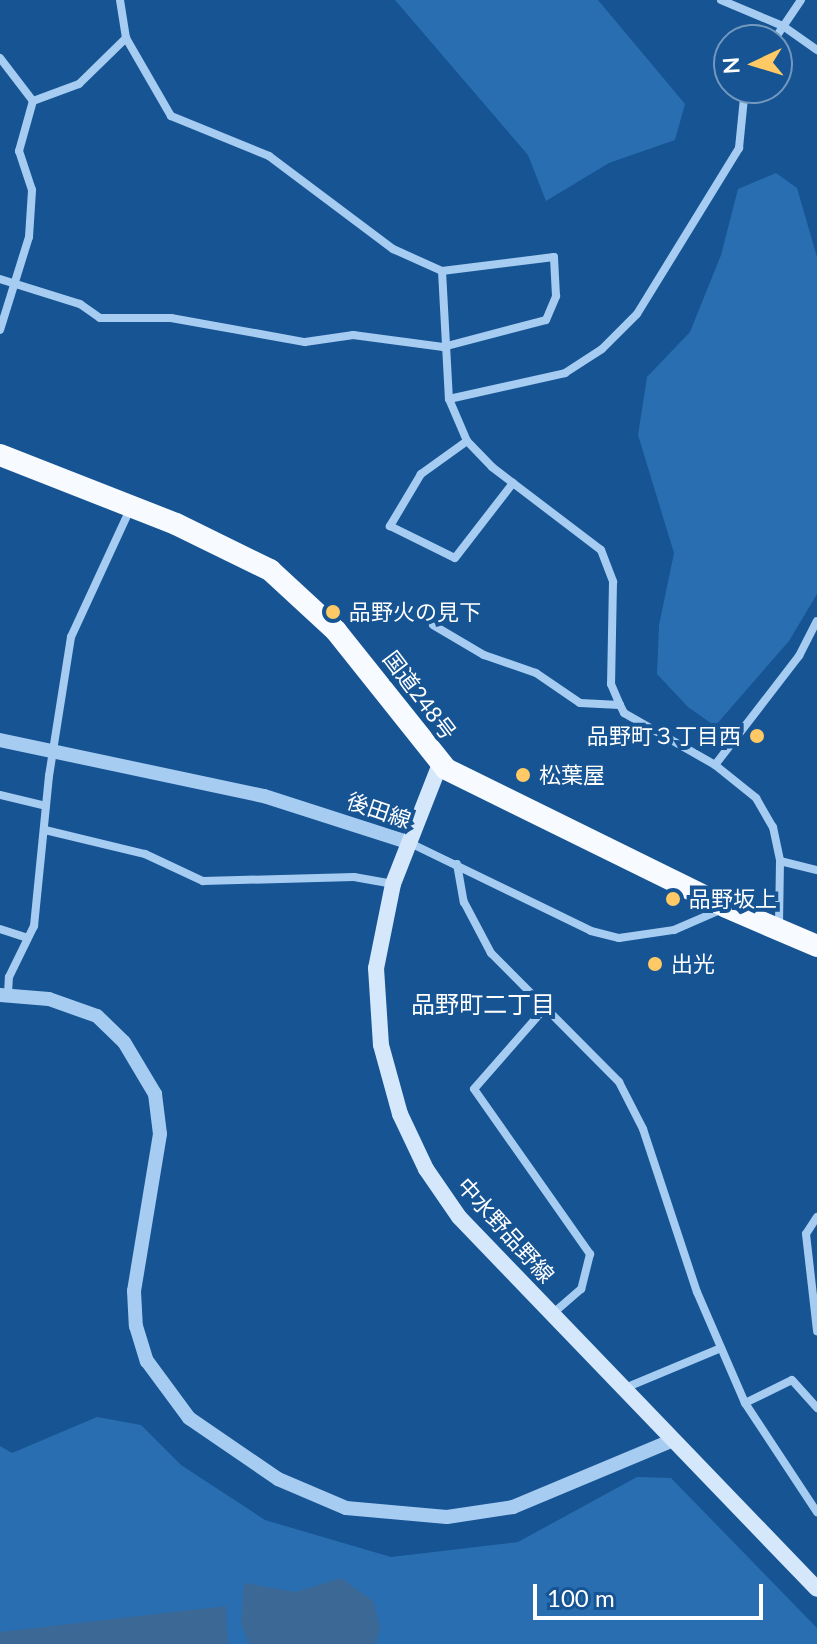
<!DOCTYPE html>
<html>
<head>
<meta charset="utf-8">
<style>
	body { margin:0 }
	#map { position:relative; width:817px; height:1644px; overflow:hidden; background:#165493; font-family:Lato,"Noto Sans JP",sans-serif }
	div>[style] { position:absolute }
	.green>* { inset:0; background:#296eb1 }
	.water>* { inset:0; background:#3c6896 }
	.minor>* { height:8px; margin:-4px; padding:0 4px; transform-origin:4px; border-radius:4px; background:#a6ccf1 }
	.tertiary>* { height:14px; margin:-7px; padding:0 7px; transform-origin:7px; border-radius:7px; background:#a6ccf1 }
	.secondary>* { height:16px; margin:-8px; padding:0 8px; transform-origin:8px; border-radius:8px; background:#d4e7fb }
	.trunk>* { height:22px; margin:-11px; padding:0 11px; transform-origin:11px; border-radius:11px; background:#f7faff }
	.dots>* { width:22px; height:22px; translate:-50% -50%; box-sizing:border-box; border:4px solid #165493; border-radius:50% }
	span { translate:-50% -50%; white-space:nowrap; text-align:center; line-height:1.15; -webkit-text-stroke:8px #165493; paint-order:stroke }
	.poi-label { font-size:22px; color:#fff }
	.left { translate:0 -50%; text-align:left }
	.right { translate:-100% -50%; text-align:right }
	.street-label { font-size:22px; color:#fff }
	.neighbourhood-label { font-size:24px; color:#fff }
	.north { position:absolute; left:713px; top:24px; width:80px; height:80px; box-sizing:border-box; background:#165493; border:2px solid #7398be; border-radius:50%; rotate:266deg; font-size:22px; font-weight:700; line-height:32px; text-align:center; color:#fff }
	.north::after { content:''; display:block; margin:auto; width:28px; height:36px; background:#ffca65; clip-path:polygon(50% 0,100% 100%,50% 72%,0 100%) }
	.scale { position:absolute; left:533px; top:1584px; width:230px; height:36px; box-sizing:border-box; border:4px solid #fff; border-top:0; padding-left:10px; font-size:24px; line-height:28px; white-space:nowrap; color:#fff; -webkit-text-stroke:6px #165493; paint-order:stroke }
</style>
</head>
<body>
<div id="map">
	<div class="green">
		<div style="clip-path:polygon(395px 0,598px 0,685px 104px,675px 140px,609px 163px,546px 201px,528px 155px)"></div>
		<div style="clip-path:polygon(776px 173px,797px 188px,817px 257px,817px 594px,789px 641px,715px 726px,688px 707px,657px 674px,659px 625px,674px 553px,638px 435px,647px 377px,690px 332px,721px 255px,738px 189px)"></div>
		<div style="clip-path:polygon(97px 1417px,141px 1425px,181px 1465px,265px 1520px,391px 1557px,518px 1542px,637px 1477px,671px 1478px,817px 1628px,817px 1644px,0 1644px,0 1446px,12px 1453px)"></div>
	</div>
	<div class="water">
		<div style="clip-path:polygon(341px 1578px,374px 1602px,380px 1628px,376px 1644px,249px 1644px,241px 1623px,244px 1583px,296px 1592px)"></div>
		<div style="clip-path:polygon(226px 1606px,228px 1644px,0 1644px,0 1632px)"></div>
	</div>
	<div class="minor">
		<div style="left:120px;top:0;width:38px;rotate:81deg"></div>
		<div style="left:126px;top:38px;width:90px;rotate:60deg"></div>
		<div style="left:171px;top:116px;width:106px;rotate:22.2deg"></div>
		<div style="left:269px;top:156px;width:155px;rotate:36.9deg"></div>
		<div style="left:393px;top:249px;width:54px;rotate:24.2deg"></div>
		<div style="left:442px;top:271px;width:128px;rotate:86.9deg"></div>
		<div style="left:449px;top:399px;width:46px;rotate:66.8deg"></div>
		<div style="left:467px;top:441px;width:36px;rotate:46deg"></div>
		<div style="left:492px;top:467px;width:137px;rotate:37.3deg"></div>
		<div style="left:601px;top:550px;width:34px;rotate:69deg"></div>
		<div style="left:613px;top:582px;width:102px;rotate:91.1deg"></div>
		<div style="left:611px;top:684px;width:23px;rotate:67deg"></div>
		<div style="left:620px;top:705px;width:9px;rotate:63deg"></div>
		<div style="left:624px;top:713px;width:105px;rotate:29.7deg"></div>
		<div style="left:715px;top:765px;width:53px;rotate:38.8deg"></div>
		<div style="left:756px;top:798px;width:34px;rotate:60deg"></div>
		<div style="left:773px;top:827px;width:35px;rotate:78deg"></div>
		<div style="left:780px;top:861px;width:67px;rotate:90.9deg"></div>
		<div style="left:721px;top:0;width:67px;rotate:22.8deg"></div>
		<div style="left:783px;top:26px;width:42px;rotate:35.2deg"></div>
		<div style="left:774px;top:40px;width:48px;rotate:-56deg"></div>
		<div style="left:0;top:58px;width:54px;rotate:52.5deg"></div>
		<div style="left:33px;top:101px;width:49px;rotate:-20.3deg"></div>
		<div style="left:79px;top:84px;width:66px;rotate:-44.4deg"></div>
		<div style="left:0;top:279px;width:84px;rotate:17.4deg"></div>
		<div style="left:80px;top:304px;width:24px;rotate:35deg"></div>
		<div style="left:100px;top:318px;width:71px"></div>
		<div style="left:171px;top:318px;width:136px;rotate:10.2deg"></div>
		<div style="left:305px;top:342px;width:49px;rotate:-8.3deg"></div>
		<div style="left:353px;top:335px;width:91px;rotate:7.6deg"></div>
		<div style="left:443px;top:347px;width:106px;rotate:-14.7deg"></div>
		<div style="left:546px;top:320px;width:26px;rotate:-67deg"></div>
		<div style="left:556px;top:296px;width:39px;rotate:-93deg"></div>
		<div style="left:554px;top:257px;width:113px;rotate:172.9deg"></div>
		<div style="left:0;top:330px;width:97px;rotate:-72.7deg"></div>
		<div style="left:29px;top:237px;width:47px;rotate:-86.3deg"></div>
		<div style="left:32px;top:190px;width:41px;rotate:-108.4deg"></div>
		<div style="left:19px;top:151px;width:52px;rotate:-74.4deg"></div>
		<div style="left:449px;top:399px;width:119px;rotate:-12.6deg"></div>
		<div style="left:565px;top:373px;width:44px;rotate:-33deg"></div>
		<div style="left:602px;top:349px;width:49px;rotate:-45deg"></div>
		<div style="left:637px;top:314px;width:195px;rotate:-58.4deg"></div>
		<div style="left:739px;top:148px;width:60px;rotate:-84.3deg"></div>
		<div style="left:467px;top:441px;width:57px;rotate:144.3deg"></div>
		<div style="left:421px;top:474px;width:61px;rotate:120.8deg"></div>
		<div style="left:390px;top:526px;width:72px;rotate:26.2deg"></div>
		<div style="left:455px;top:558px;width:95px;rotate:-52.3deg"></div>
		<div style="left:433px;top:625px;width:59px;rotate:30.5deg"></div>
		<div style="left:484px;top:655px;width:55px;rotate:19.1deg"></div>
		<div style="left:536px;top:673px;width:53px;rotate:34.3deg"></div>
		<div style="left:580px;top:703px;width:40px;rotate:2.9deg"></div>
		<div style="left:715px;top:765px;width:138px;rotate:-52.4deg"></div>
		<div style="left:799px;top:656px;width:39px;rotate:-63deg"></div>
		<div style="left:0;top:795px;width:47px;rotate:13.4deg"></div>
		<div style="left:45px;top:830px;width:103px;rotate:13.5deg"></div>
		<div style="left:145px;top:854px;width:64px;rotate:25deg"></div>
		<div style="left:203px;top:881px;width:151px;rotate:-1.5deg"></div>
		<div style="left:354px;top:877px;width:40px;rotate:10deg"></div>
		<div style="left:408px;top:842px;width:203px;rotate:25.9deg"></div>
		<div style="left:591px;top:931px;width:29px;rotate:14deg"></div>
		<div style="left:619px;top:938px;width:56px;rotate:-8.3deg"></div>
		<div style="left:674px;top:930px;width:50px;rotate:-23.5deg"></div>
		<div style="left:780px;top:861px;width:38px;rotate:14deg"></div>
		<div style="left:457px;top:864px;width:39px;rotate:80deg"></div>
		<div style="left:464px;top:902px;width:58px;rotate:62.1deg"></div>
		<div style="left:491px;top:953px;width:182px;rotate:45.2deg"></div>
		<div style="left:619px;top:1082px;width:53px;rotate:62.9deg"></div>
		<div style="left:643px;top:1129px;width:172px;rotate:71.7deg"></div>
		<div style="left:697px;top:1292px;width:121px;rotate:66.6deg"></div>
		<div style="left:745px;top:1403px;width:131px;rotate:56.6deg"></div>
		<div style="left:0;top:929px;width:28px;rotate:18deg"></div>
		<div style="left:8px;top:994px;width:17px;rotate:-87deg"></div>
		<div style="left:9px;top:977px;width:57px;rotate:-63.9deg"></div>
		<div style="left:34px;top:926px;width:151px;rotate:-84.3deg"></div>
		<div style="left:49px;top:776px;width:141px;rotate:-81deg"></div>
		<div style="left:71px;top:637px;width:143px;rotate:-65.2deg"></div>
		<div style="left:544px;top:1009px;width:106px;rotate:131.2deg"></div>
		<div style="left:474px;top:1089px;width:202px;rotate:54.9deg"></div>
		<div style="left:590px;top:1254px;width:36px;rotate:104deg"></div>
		<div style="left:581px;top:1289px;width:37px;rotate:139deg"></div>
		<div style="left:817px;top:1217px;width:20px;rotate:123deg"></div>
		<div style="left:806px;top:1234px;width:98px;rotate:83.5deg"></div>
		<div style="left:625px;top:1388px;width:104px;rotate:-22.6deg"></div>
		<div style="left:745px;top:1403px;width:52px;rotate:-26.1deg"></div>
		<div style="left:792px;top:1380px;width:38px;rotate:48deg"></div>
	</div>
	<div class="tertiary">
		<div style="left:0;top:740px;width:270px;rotate:12deg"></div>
		<div style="left:264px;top:796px;width:150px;rotate:17.8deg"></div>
		<div style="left:0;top:995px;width:49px;rotate:4.7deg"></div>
		<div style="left:49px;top:999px;width:51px;rotate:19.5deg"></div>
		<div style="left:97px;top:1016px;width:37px;rotate:44deg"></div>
		<div style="left:124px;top:1042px;width:61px;rotate:59.2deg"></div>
		<div style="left:155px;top:1094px;width:40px;rotate:82.9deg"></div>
		<div style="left:160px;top:1134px;width:159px;rotate:99.4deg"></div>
		<div style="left:134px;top:1291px;width:35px;rotate:87deg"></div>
		<div style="left:136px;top:1326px;width:37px;rotate:73deg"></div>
		<div style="left:147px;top:1361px;width:71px;rotate:53.6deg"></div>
		<div style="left:189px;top:1418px;width:108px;rotate:34.4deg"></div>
		<div style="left:278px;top:1479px;width:74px;rotate:23.1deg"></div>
		<div style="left:346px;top:1508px;width:101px;rotate:5.1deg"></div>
		<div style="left:447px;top:1517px;width:67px;rotate:-8.6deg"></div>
		<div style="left:513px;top:1507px;width:173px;rotate:-22.7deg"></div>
	</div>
	<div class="secondary">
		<div style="left:440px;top:764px;width:129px;rotate:111.4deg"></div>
		<div style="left:393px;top:884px;width:86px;rotate:101.4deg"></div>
		<div style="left:376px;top:968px;width:77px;rotate:86.3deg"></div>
		<div style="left:381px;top:1045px;width:72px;rotate:74.6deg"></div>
		<div style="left:400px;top:1114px;width:61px;rotate:64.7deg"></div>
		<div style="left:426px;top:1169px;width:58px;rotate:55.5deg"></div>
		<div style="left:459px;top:1217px;width:516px;rotate:46.1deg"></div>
	</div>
	<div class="trunk">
		<div style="left:0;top:455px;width:189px;rotate:21.4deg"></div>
		<div style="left:176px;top:524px;width:105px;rotate:26.1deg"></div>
		<div style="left:270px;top:570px;width:90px;rotate:42.7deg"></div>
		<div style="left:336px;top:631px;width:176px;rotate:51.4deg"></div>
		<div style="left:446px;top:769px;width:312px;rotate:26.2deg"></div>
		<div style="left:726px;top:907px;width:99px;rotate:23.2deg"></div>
	</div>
	<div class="dots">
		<div style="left:333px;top:612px;background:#ffca65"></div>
		<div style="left:757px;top:736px;background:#ffca65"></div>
		<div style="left:523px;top:775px;background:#ffca65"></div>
		<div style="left:673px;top:899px;background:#ffca65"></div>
		<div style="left:655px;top:964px;background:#ffca65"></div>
	</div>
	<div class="poi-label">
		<span class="left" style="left:349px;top:612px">品野火の見下</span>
		<span class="right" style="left:741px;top:736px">品野町３丁目西</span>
		<span class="left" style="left:539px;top:775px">松葉屋</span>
		<span class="left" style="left:689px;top:899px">品野坂上</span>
		<span class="left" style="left:671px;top:964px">出光</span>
	</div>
	<div class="street-label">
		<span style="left:420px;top:695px;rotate:53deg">国道248号</span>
		<span style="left:379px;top:810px;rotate:19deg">後田線</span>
		<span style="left:506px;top:1230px;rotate:48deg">中水野品野線</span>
	</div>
	<div class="neighbourhood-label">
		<span style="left:483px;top:1004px">品野町二丁目</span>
	</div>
	<div class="north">N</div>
	<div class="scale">100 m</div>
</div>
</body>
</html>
